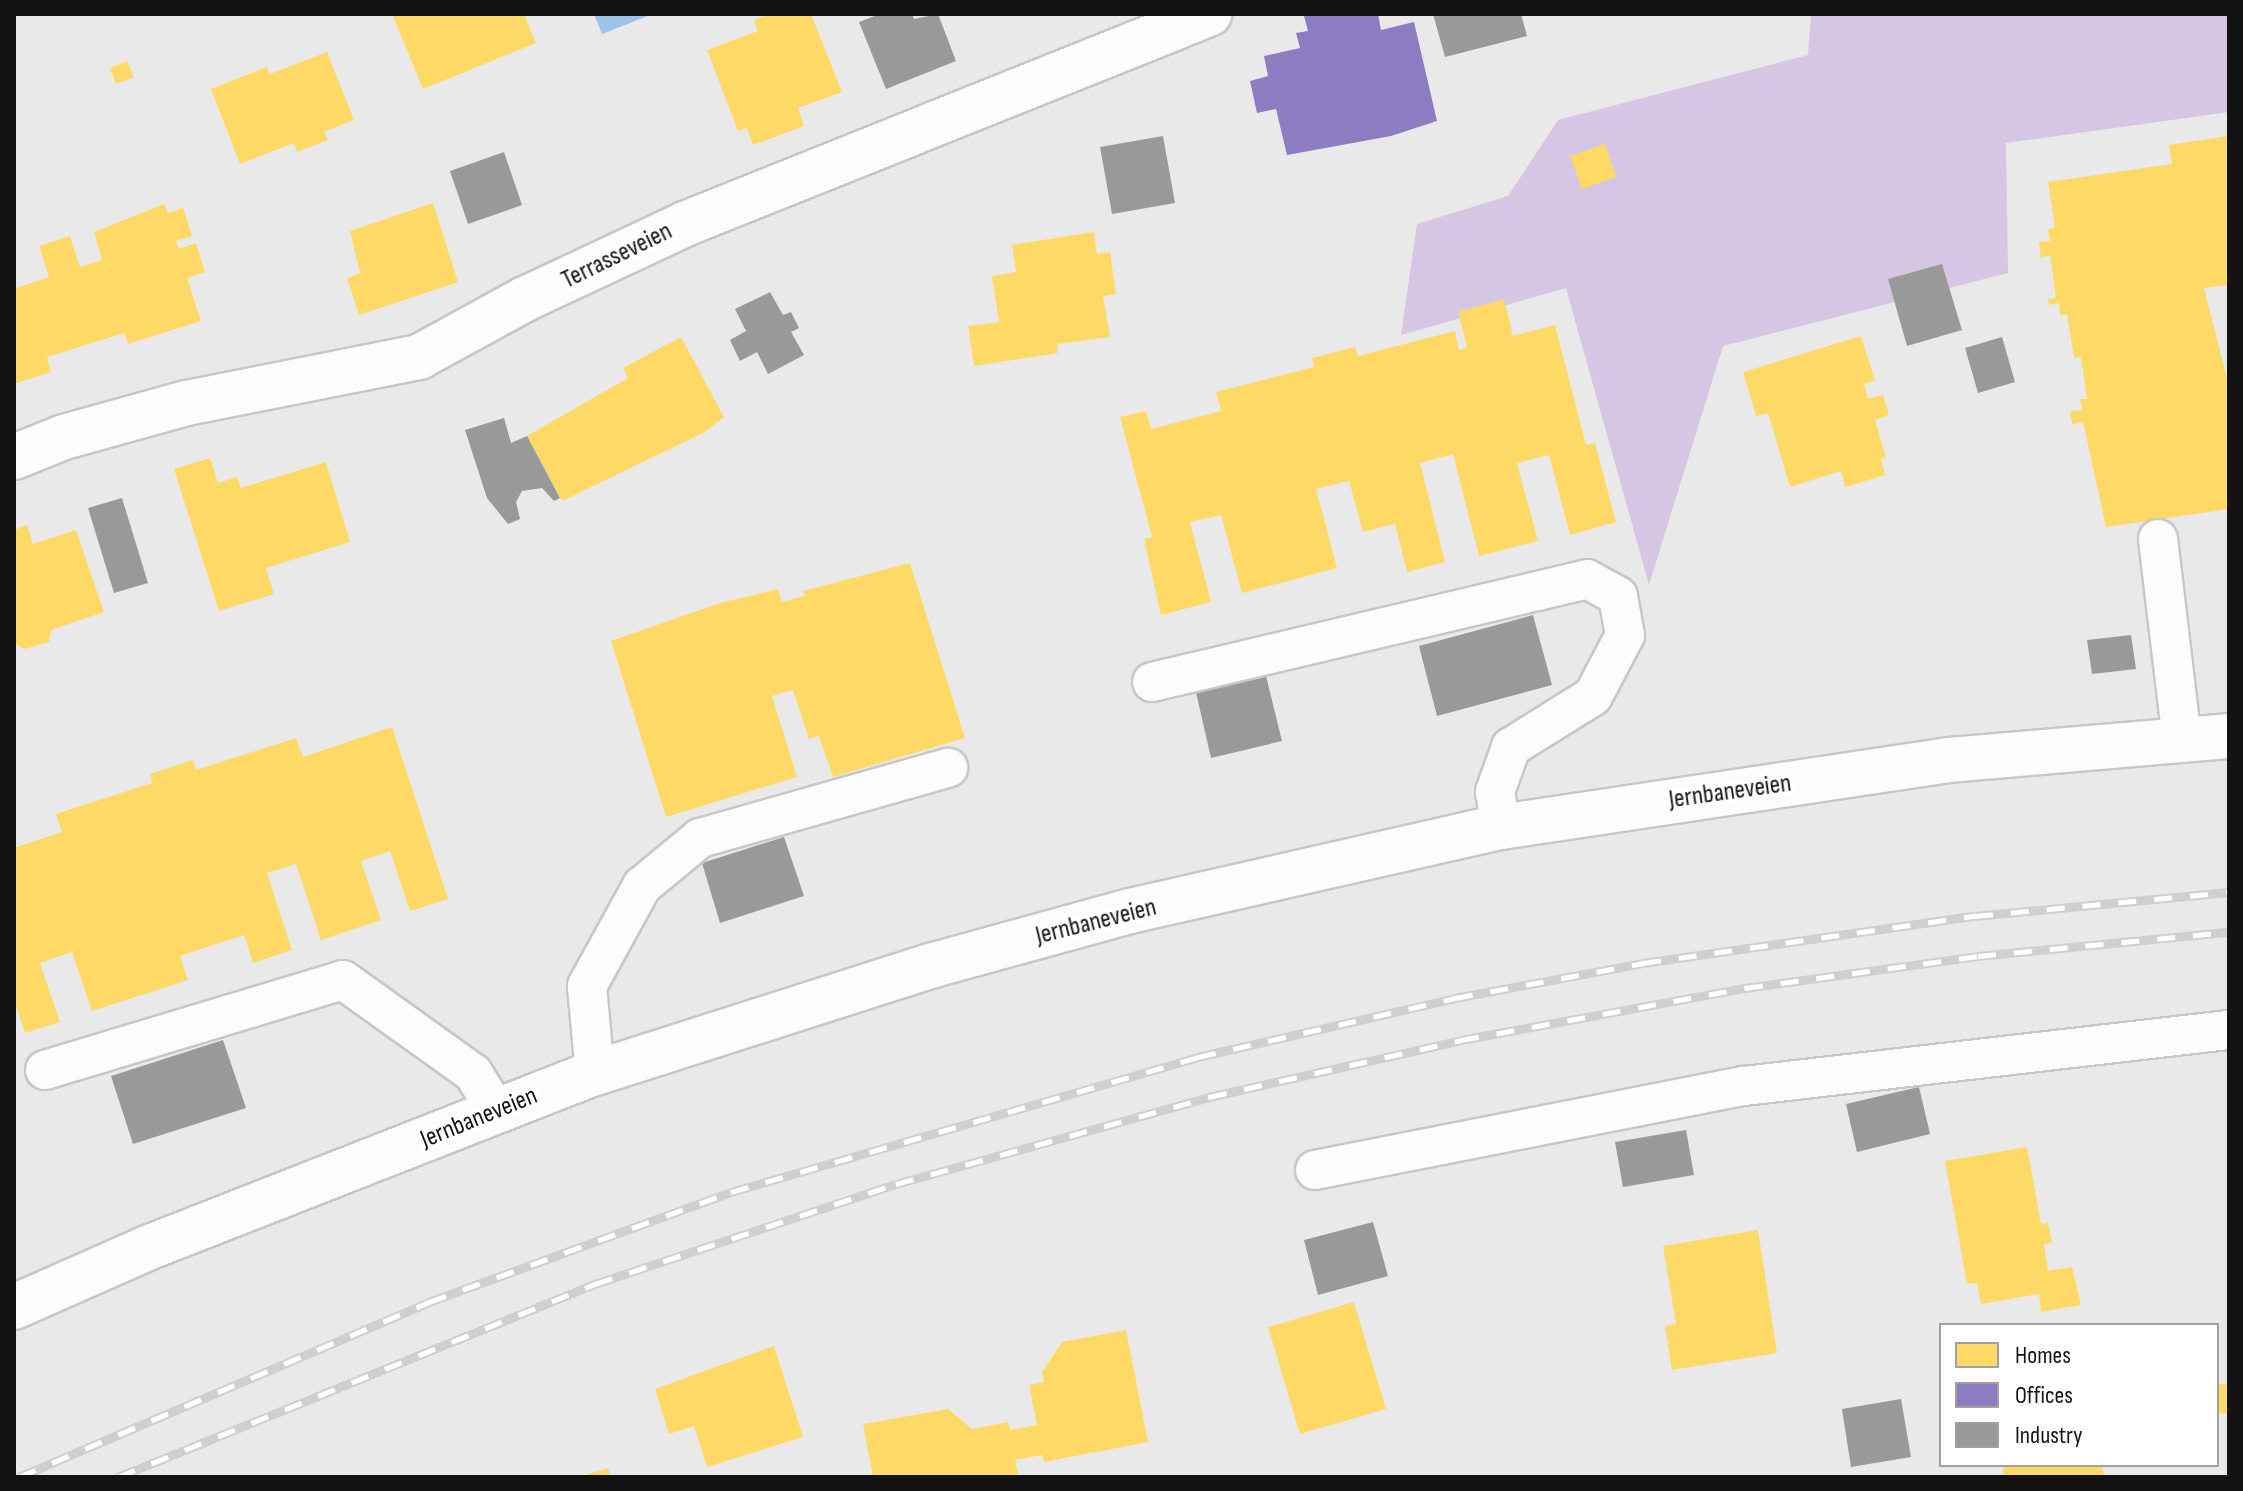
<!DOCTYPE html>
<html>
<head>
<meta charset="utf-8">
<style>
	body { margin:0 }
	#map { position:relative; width:2243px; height:1491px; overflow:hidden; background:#eae9ea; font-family:"Sofia Sans Condensed",sans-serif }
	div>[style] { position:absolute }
	.green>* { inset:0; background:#d5c6e3 }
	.water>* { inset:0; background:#9ec3eb }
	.homes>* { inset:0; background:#ffd966 }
	.offices>* { inset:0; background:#8e7cc3 }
	.industry>* { inset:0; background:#999 }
	.roads { filter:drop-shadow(2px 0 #c7c7c8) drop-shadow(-2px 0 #c7c7c8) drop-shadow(0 2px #c7c7c8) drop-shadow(0 -2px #c7c7c8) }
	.service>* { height:38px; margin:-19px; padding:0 19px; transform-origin:19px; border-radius:19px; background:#fcfcfc }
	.minor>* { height:44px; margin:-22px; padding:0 22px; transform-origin:22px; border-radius:22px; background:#fcfcfc }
	.rail>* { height:9px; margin-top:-4.5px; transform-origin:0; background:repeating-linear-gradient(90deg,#fff 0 18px,#cfcfd0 0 36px); box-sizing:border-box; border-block:2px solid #cfcfd0 }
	span { translate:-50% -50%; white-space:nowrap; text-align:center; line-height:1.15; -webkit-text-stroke:8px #fff; paint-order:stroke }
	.street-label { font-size:26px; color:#131314 }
	.frame { position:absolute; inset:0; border:16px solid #131314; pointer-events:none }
	.legend { position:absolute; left:1939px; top:1323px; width:280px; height:144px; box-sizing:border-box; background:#fff; border:2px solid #a1a1a1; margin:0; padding:10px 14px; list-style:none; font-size:24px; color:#131314 }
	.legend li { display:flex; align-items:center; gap:16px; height:40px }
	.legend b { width:40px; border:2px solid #a1a1a1 }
</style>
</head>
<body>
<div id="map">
	<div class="green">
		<div style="clip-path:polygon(1811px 14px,2229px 14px,2229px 112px,2006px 143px,2008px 273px,1723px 346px,1649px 585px,1566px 288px,1401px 335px,1417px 224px,1508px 196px,1558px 120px,1808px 55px)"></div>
	</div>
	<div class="water">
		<div style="clip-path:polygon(594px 14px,653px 14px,602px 34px)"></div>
	</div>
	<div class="homes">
		<div style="clip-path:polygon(392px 14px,524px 14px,536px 43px,423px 89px)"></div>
		<div style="clip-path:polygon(770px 14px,811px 14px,842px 92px,798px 108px,804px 126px,753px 145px,747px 128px,738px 131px,707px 50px,758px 31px,754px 20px)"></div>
		<div style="clip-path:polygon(327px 52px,354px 120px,324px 132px,328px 140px,297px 152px,294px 143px,240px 164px,211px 89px,267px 67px,270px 74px)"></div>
		<div style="clip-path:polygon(127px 61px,134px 77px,116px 84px,110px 68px)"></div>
		<div style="clip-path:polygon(2229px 136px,2229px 285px,2204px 288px,2229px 387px,2229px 509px,2106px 527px,2083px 422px,2072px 424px,2070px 411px,2082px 410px,2080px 399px,2087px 399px,2081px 357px,2074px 358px,2067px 314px,2060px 315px,2059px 303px,2049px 305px,2048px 299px,2056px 298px,2050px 255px,2041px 258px,2039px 242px,2050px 241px,2048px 230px,2055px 227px,2048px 182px,2172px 164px,2169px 145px)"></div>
		<div style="clip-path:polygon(1605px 144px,1616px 177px,1582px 189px,1570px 156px)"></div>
		<div style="clip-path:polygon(433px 203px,458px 282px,359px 315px,347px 278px,360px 273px,350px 231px)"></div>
		<div style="clip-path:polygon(164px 204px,168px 213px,183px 208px,192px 236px,176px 241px,179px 249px,196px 243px,205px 272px,187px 278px,201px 321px,128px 344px,124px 333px,47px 357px,51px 372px,14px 384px,14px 289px,49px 277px,39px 246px,70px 236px,80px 267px,102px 260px,94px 232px)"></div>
		<div style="clip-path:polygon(1094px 232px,1097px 254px,1110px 252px,1116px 294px,1103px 296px,1110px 337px,1057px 344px,1058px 353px,974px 366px,968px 326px,999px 322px,992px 276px,1016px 272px,1012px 245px)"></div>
		<div style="clip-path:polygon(1504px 299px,1513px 336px,1555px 325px,1586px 445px,1595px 443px,1616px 522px,1570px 535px,1549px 455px,1517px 463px,1538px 541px,1479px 556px,1453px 454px,1420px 463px,1445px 562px,1407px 572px,1395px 524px,1363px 532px,1349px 481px,1316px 489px,1337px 568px,1242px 593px,1221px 515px,1190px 522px,1211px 602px,1161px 615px,1144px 539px,1152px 537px,1120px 417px,1146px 411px,1151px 429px,1221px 411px,1216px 392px,1314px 367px,1312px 358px,1355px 347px,1358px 356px,1455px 331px,1459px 350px,1467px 347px,1458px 312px)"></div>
		<div style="clip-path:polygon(1861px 336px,1875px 380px,1864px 384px,1868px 399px,1883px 395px,1889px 415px,1875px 420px,1886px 457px,1881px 459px,1885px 475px,1845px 487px,1841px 471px,1790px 487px,1768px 413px,1756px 416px,1743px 372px)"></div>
		<div style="clip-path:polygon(681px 337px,724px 417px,705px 432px,562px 501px,527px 436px,628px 378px,623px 368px)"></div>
		<div style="clip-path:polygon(210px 458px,218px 483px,237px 477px,241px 488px,326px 462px,350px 542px,266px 568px,274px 594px,219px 611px,174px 469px)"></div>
		<div style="clip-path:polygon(27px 525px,33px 544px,76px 530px,104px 612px,51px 630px,49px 642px,25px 649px,14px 643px,14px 530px)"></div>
		<div style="clip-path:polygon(910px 563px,965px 738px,833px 777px,819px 736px,809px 739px,793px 690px,772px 696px,797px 777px,666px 817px,611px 641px,720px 603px,778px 589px,782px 602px,804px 596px,803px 591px)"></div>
		<div style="clip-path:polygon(392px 727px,448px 899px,410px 911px,390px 851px,361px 861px,381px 920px,321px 940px,296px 864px,267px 873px,292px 950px,253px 963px,244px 935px,180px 956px,188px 980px,92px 1011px,72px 952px,40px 963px,60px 1022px,25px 1033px,14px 999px,14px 848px,62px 832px,56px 814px,152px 783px,150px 774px,193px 760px,196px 770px,296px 738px,303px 757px)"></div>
		<div style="clip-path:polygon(2027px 1147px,2041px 1224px,2048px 1223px,2052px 1243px,2044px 1244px,2048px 1271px,2072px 1267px,2081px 1305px,2041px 1312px,2039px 1294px,1981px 1304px,1977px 1283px,1967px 1284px,1945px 1161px)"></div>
		<div style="clip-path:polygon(1758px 1230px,1777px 1353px,1672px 1370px,1665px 1326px,1676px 1324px,1663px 1246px)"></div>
		<div style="clip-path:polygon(1354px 1302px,1386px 1409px,1300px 1434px,1268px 1327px)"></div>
		<div style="clip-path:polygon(1126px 1330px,1148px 1442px,1044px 1462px,1042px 1455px,1015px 1460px,1019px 1477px,873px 1477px,863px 1424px,948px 1409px,972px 1429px,1008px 1422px,1010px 1430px,1037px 1425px,1029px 1385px,1044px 1382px,1042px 1372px,1062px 1342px)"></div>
		<div style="clip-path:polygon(774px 1346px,803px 1437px,707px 1467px,694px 1426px,669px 1434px,655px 1389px)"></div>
		<div style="clip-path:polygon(2229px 1383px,2229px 1413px,2217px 1414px,2217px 1385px)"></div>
		<div style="clip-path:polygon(2002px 1465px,2102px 1465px,2104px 1477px,2004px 1477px)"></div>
		<div style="clip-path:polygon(608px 1468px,611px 1477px,582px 1477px,582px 1476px)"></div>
	</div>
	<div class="offices">
		<div style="clip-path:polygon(1315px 14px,1378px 14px,1381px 30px,1414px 22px,1437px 121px,1391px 136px,1287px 155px,1276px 109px,1257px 113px,1250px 81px,1268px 76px,1264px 56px,1300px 48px,1296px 33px,1308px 31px,1304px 16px)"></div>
	</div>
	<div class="industry">
		<div style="clip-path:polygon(880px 14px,912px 14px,914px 19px,938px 14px,956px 61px,886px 89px,859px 22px)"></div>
		<div style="clip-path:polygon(1433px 14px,1521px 14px,1527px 36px,1445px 57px)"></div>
		<div style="clip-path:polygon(1163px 136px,1175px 203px,1112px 214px,1100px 147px)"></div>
		<div style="clip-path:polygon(504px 152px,522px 205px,468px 224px,450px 171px)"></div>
		<div style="clip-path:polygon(1942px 264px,1962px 330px,1907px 346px,1888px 279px)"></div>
		<div style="clip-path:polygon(770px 292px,783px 315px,791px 312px,799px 328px,791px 332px,804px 355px,768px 374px,757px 352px,740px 361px,730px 340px,746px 331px,735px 309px)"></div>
		<div style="clip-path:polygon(2002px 337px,2015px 382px,1978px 393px,1965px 348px)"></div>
		<div style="clip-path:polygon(504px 418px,511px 443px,527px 436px,560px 498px,554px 501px,542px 488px,522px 491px,516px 502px,520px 519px,508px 524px,487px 498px,465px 430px)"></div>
		<div style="clip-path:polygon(122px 498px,148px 583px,114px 593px,88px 508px)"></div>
		<div style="clip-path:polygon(1533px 615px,1552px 685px,1437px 716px,1419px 646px)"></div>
		<div style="clip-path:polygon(2131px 635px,2136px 669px,2092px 674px,2087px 640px)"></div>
		<div style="clip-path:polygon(1265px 672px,1282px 741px,1211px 758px,1195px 688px)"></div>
		<div style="clip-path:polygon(784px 837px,804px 896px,720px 923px,702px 863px)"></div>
		<div style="clip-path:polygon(223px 1040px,246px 1108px,133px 1144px,111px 1076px)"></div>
		<div style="clip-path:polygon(1919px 1087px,1930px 1134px,1857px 1152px,1846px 1104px)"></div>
		<div style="clip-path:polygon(1686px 1130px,1694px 1175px,1623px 1187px,1615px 1142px)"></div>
		<div style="clip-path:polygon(1373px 1222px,1388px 1276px,1318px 1295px,1304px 1240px)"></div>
		<div style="clip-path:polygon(1901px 1399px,1911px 1457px,1851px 1467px,1842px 1409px)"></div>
	</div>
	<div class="roads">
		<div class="service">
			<div style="left:2158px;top:539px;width:201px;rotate:83.2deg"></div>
			<div style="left:1152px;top:682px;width:447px;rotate:-13.3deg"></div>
			<div style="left:1587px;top:579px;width:35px;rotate:29deg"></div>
			<div style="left:1618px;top:596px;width:40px;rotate:80deg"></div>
			<div style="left:1625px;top:635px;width:69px;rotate:117.7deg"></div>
			<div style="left:1593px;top:696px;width:97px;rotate:148.1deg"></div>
			<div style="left:1511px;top:747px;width:48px;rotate:109.6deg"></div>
			<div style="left:1495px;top:792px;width:36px;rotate:80deg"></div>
			<div style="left:45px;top:1070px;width:311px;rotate:-16.8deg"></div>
			<div style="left:343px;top:980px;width:160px;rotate:35.6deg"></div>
			<div style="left:473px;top:1073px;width:44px;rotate:58.1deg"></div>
			<div style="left:595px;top:1073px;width:87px;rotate:-95.3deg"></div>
			<div style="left:587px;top:986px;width:114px;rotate:-61.2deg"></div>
			<div style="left:642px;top:886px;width:75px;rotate:-39.6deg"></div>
			<div style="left:700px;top:838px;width:258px;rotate:-15.8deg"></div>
			<div style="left:1315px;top:1170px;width:437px;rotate:-11.1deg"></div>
			<div style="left:1744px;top:1086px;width:488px;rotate:-6.6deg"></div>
		</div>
		<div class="minor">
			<div style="left:14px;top:457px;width:54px;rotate:-21.8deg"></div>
			<div style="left:64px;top:437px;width:128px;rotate:-15.5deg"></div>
			<div style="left:187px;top:403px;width:237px;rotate:-11.2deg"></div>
			<div style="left:419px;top:357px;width:121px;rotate:-28.7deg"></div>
			<div style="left:525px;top:299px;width:177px;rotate:-25.1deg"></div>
			<div style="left:685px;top:224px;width:565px;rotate:-21.84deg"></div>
			<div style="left:14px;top:1307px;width:149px;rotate:-23.8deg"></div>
			<div style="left:150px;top:1247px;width:478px;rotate:-21.4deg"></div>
			<div style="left:595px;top:1073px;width:352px;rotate:-17.7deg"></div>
			<div style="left:930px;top:966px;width:207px;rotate:-15.4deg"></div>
			<div style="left:1130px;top:911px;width:380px;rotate:-12.8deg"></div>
			<div style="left:1501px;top:827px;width:453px;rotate:-8.5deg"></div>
			<div style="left:1949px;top:760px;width:281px;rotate:-4.9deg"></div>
		</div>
	</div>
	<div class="rail">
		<div style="left:19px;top:1477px;width:446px;rotate:-23.1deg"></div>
		<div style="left:429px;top:1302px;width:321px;rotate:-20deg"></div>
		<div style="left:731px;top:1192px;width:486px;rotate:-16.1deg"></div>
		<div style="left:1198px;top:1057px;width:264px;rotate:-12.9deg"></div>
		<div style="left:1455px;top:998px;width:191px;rotate:-10.5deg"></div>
		<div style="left:1643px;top:963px;width:335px;rotate:-8.1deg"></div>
		<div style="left:1975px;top:916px;width:255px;rotate:-5.4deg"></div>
		<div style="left:118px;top:1477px;width:515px;rotate:-22.03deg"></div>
		<div style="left:595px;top:1284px;width:317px;rotate:-18.4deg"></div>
		<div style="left:896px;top:1184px;width:325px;rotate:-15.5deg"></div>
		<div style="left:1209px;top:1097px;width:258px;rotate:-12.7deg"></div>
		<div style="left:1461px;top:1040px;width:289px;rotate:-10.4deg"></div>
		<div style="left:1745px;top:988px;width:235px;rotate:-7.8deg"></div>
		<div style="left:1978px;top:956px;width:252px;rotate:-5.5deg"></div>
	</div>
	<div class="street-label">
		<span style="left:617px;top:256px;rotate:-26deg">Terrasseveien</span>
		<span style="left:1730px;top:792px;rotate:-8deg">Jernbaneveien</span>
		<span style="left:1096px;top:922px;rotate:-14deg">Jernbaneveien</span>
		<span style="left:479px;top:1118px;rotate:-22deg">Jernbaneveien</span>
	</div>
	<div class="frame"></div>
	<ul class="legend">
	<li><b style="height:22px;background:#ffd966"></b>Homes</li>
	<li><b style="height:22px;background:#8e7cc3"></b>Offices</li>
	<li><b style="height:22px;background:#999"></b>Industry</li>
	</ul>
</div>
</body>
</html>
